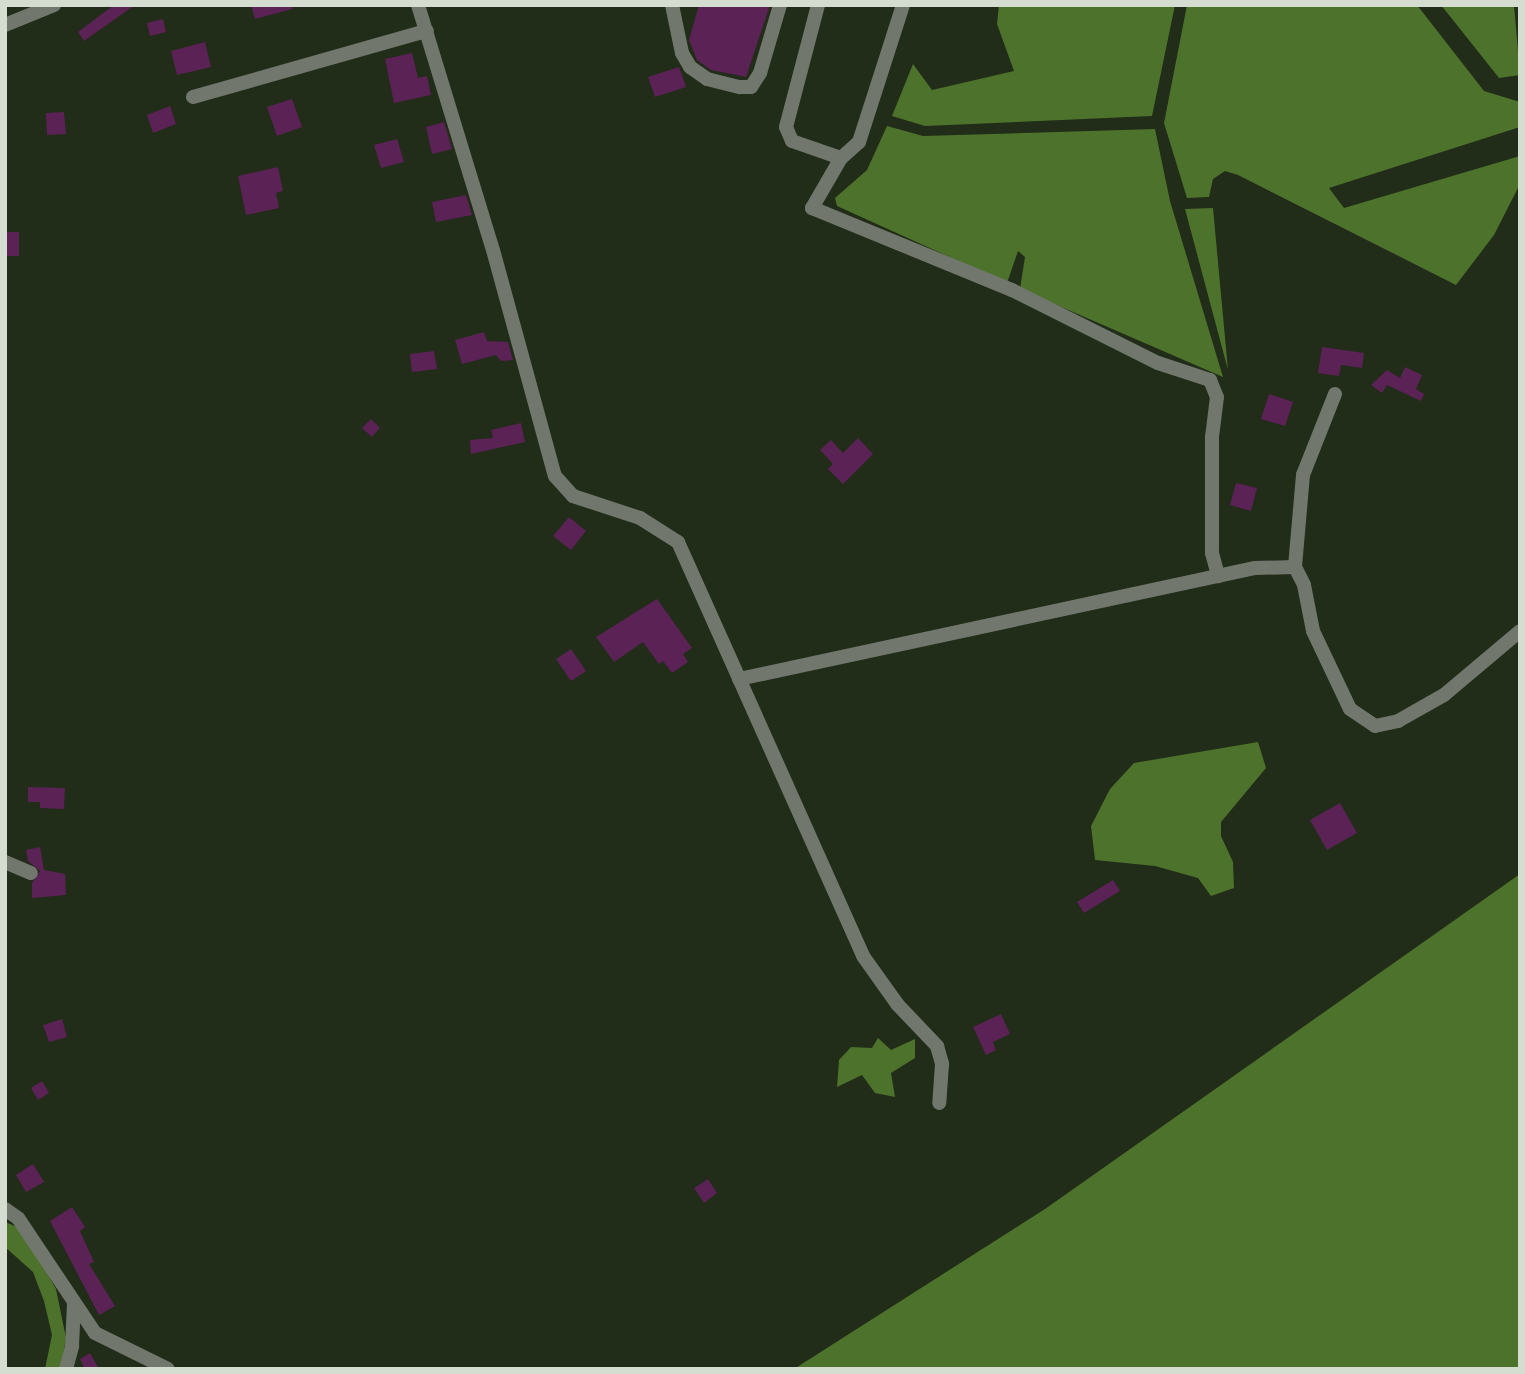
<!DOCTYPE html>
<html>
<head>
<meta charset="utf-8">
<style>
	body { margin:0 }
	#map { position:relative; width:1525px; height:1374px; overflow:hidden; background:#212c19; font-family:Cabin,sans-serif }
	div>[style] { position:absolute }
	.water>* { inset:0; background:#4d722b }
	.building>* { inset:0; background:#5b2255 }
	.minor>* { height:14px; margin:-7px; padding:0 7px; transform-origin:7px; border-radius:7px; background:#71776d }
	span { translate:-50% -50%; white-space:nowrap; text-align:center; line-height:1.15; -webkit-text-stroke:6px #212c19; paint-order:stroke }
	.frame { position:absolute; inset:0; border:7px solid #d5ddd0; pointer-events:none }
</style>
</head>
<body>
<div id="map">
	<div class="water">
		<div style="clip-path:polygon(999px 5px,1175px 5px,1152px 116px,925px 126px,892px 116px,913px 64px,932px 90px,1014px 71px,997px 24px)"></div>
		<div style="clip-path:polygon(1187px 5px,1417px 5px,1484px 91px,1520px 102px,1520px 127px,1329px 188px,1344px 208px,1520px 156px,1520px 184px,1494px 235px,1456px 285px,1238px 175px,1225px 171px,1213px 179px,1209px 197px,1187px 198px,1164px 123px)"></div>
		<div style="clip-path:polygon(1441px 5px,1514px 5px,1520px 75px,1499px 78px)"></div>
		<div style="clip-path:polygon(887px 126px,923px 136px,1155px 129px,1170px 201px,1223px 377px,1020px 289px,1025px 257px,1018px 251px,1007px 283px,837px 206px,835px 198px,867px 170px)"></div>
		<div style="clip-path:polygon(1213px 208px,1228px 370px,1185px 209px)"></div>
		<div style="clip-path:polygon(1258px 742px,1266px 768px,1221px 822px,1221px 836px,1233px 862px,1234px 888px,1211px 896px,1198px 878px,1155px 866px,1095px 860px,1091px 826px,1110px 789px,1134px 763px)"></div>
		<div style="clip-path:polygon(1520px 874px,1520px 1369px,794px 1369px,1045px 1209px)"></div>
		<div style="clip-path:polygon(878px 1038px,891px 1050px,915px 1039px,915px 1058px,891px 1073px,895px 1097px,875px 1093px,862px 1075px,837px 1087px,839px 1060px,851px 1047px,872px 1048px)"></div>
		<div style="clip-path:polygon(5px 1222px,22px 1229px,56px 1289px,66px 1338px,61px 1369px,45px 1369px,52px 1335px,44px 1301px,33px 1272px,5px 1247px)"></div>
	</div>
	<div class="building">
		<div style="clip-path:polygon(114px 5px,135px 5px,84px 41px,78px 32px)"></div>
		<div style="clip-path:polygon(251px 5px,292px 5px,292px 9px,255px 19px)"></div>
		<div style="clip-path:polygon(699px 5px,770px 5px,746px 77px,711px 70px,697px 60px,689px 40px)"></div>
		<div style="clip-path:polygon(163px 19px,166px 32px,150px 36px,147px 23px)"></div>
		<div style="clip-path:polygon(205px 42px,211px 67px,177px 75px,171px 51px)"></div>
		<div style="clip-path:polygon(412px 53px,418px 78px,427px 76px,431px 95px,394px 103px,385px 59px)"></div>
		<div style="clip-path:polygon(679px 67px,686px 87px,655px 97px,648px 77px)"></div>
		<div style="clip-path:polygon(292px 99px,302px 127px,277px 136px,267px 107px)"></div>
		<div style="clip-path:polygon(170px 106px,176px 124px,153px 133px,147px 115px)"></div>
		<div style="clip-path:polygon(64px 112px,66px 134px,47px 135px,46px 113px)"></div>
		<div style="clip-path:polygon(444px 122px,452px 149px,432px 154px,426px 127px)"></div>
		<div style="clip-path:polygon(397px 139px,404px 162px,381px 168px,374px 145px)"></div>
		<div style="clip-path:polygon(278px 167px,283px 191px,276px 193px,279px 208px,246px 215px,238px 176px)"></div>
		<div style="clip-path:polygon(466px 195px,472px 215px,436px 222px,432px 202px)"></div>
		<div style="clip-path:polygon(5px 232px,19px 232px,19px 256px,5px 256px)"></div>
		<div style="clip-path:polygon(484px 332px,487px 341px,508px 342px,513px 360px,501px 361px,496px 355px,462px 364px,455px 340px)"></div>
		<div style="clip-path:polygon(1322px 347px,1364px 353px,1362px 368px,1341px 365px,1339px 376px,1318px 373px)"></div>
		<div style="clip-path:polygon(434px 351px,437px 369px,412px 372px,410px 354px)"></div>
		<div style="clip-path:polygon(1405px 367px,1422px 375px,1416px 389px,1424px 394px,1421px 401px,1387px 385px,1382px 393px,1371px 385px,1387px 370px,1400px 378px)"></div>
		<div style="clip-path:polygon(1269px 394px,1293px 402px,1285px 426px,1261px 419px)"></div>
		<div style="clip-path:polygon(371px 419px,380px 428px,372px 437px,362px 428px)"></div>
		<div style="clip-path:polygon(521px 423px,525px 442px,471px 454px,470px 440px,493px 438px,491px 430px)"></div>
		<div style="clip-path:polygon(858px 438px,873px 454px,843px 484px,828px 469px,833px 464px,820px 450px,831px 440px,843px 453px)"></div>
		<div style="clip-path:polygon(1236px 483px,1257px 488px,1251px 511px,1230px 505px)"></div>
		<div style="clip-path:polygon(569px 517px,586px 531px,571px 550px,553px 536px)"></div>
		<div style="clip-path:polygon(657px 599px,692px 648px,683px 654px,688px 662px,672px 673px,663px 661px,659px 664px,643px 642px,614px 662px,596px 637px)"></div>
		<div style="clip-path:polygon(571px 649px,586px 671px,571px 681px,556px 659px)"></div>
		<div style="clip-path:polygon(28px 787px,65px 788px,64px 809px,40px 808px,40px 802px,28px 802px)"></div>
		<div style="clip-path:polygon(1340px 803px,1357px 833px,1327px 850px,1310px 820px)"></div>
		<div style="clip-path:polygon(40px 847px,44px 870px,65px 874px,66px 895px,32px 898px,32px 883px,40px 871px,28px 861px,26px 850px)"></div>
		<div style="clip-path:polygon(1113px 880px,1120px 891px,1084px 913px,1077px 902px)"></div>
		<div style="clip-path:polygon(1001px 1014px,1010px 1034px,993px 1042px,996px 1050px,986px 1055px,973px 1027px)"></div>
		<div style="clip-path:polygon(62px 1019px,67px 1037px,49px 1042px,43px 1025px)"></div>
		<div style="clip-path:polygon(42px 1081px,49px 1093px,38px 1100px,31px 1088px)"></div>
		<div style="clip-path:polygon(33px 1164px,44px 1182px,26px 1192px,16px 1175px)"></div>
		<div style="clip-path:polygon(708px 1179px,717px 1193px,704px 1203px,694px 1188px)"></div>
		<div style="clip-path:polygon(72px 1207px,85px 1227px,80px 1231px,94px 1262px,89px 1264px,115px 1306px,99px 1315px,50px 1221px)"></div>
		<div style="clip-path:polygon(90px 1353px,99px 1369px,85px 1369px,80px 1359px)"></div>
	</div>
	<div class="minor">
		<div style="left:418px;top:5px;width:256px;rotate:73deg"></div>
		<div style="left:493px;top:250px;width:234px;rotate:74.7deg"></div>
		<div style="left:555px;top:476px;width:27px;rotate:48deg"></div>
		<div style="left:573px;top:496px;width:71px;rotate:18.2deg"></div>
		<div style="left:640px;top:518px;width:45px;rotate:32.3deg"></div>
		<div style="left:678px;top:542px;width:453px;rotate:65.9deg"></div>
		<div style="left:863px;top:956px;width:60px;rotate:54.5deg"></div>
		<div style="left:898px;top:1005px;width:57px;rotate:46.4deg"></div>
		<div style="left:937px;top:1046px;width:19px;rotate:74deg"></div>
		<div style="left:942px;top:1064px;width:39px;rotate:94deg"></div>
		<div style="left:672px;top:5px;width:49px;rotate:78.2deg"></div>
		<div style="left:682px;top:53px;width:16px;rotate:60deg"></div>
		<div style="left:690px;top:67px;width:21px;rotate:35deg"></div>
		<div style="left:707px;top:79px;width:34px;rotate:14deg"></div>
		<div style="left:740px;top:87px;width:11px"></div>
		<div style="left:751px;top:87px;width:17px;rotate:-57deg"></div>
		<div style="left:760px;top:73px;width:71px;rotate:-73.6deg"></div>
		<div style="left:818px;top:5px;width:126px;rotate:104.7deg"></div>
		<div style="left:786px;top:127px;width:15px;rotate:67deg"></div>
		<div style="left:792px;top:141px;width:52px;rotate:19.1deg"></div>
		<div style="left:903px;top:5px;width:144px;rotate:107.8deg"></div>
		<div style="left:859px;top:142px;width:24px;rotate:138deg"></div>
		<div style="left:841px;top:158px;width:58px;rotate:120.1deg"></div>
		<div style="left:812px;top:208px;width:216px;rotate:22.3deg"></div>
		<div style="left:1012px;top:290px;width:163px;rotate:26.6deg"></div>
		<div style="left:1158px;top:363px;width:55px;rotate:18.1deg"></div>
		<div style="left:1210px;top:380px;width:18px;rotate:68deg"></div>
		<div style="left:1217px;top:397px;width:40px;rotate:97.1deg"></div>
		<div style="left:1212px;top:437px;width:116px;rotate:90deg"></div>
		<div style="left:1212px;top:553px;width:24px;rotate:75deg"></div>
		<div style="left:5px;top:25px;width:53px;rotate:-22.2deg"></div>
		<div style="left:193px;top:97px;width:243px;rotate:-15.8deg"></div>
		<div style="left:1335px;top:394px;width:87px;rotate:111.6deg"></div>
		<div style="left:1303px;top:475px;width:92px;rotate:95deg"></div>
		<div style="left:1295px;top:567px;width:20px;rotate:63deg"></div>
		<div style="left:1304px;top:585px;width:47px;rotate:78.9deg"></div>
		<div style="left:1313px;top:631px;width:86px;rotate:64.6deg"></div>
		<div style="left:1350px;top:709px;width:30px;rotate:34deg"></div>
		<div style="left:1375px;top:726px;width:24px;rotate:-12deg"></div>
		<div style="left:1398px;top:721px;width:53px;rotate:-29.5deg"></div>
		<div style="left:1444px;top:695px;width:99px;rotate:-40.1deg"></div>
		<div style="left:739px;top:679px;width:528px;rotate:-12.14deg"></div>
		<div style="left:1255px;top:568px;width:40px;rotate:-1.4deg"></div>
		<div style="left:5px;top:862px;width:28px;rotate:23deg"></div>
		<div style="left:5px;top:1209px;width:16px;rotate:35deg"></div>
		<div style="left:18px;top:1218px;width:138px;rotate:56.2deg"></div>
		<div style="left:95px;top:1333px;width:81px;rotate:26.3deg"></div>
		<div style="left:66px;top:1369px;width:24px;rotate:-75deg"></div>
		<div style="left:72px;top:1346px;width:43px;rotate:-87.3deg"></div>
	</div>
	<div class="frame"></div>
</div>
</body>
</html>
